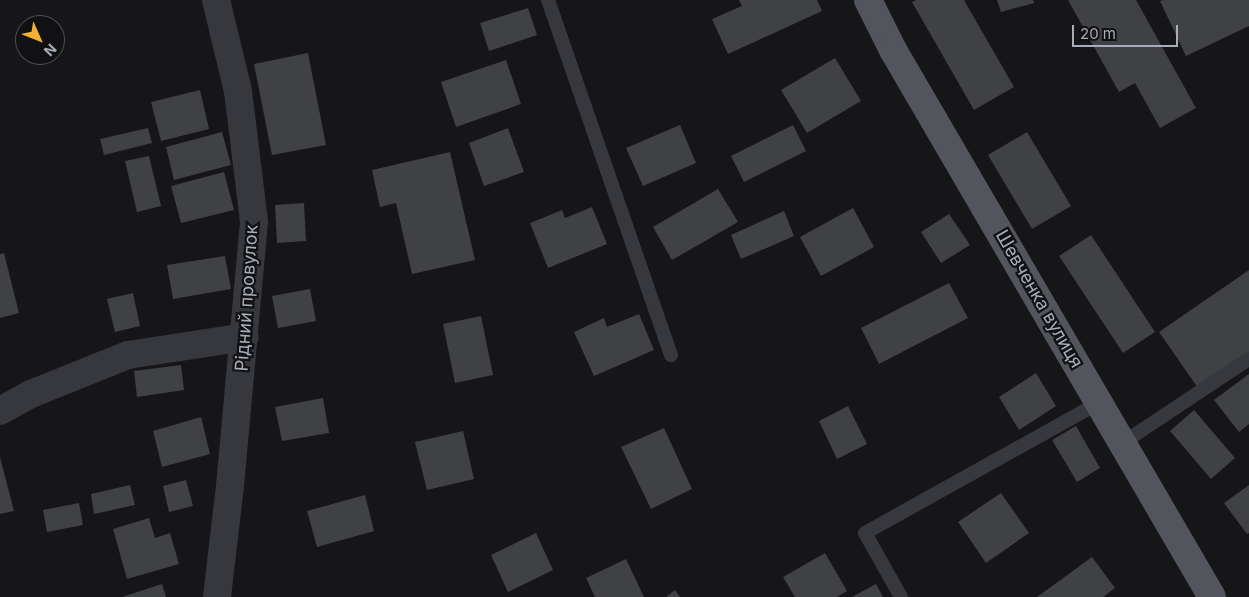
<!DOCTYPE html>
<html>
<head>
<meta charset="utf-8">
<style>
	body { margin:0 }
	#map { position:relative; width:1249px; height:597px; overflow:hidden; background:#161618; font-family:Inter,sans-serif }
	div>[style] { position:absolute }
	.building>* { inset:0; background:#404145 }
	.service>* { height:14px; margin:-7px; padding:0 7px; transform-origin:7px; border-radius:7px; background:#37383d }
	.minor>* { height:28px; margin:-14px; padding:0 14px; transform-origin:14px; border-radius:14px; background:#37383d }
	.primary>* { height:28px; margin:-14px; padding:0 14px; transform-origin:14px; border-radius:14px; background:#53555c }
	span { translate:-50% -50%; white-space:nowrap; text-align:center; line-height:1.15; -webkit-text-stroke:4.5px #111113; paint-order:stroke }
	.street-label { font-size:18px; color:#a8adb8 }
	.north { position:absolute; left:15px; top:15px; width:50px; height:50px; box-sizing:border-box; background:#111113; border:1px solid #4d4f55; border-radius:50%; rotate:134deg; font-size:14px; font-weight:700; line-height:20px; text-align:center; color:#a8adb8 }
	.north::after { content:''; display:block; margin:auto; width:18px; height:22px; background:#f2b134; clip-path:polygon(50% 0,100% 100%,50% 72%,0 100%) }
	.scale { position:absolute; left:1072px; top:25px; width:106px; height:22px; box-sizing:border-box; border:2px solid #a8adb8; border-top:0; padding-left:6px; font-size:15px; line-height:18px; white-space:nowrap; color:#a8adb8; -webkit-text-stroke:4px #111113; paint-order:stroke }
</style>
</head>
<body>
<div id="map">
	<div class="building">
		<div style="clip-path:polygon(739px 0,817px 0,822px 11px,728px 54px,712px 19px,742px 6px)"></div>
		<div style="clip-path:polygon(916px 0,964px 0,1014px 87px,974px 110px,912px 2px)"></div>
		<div style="clip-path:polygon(997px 0,1033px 0,1034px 3px,1001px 12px)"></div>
		<div style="clip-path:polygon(1068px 0,1136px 0,1196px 108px,1160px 128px,1135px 83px,1119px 92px)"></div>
		<div style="clip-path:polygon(1163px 0,1249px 0,1249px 26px,1186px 56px,1160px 1px)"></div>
		<div style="clip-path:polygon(528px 8px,537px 35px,489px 51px,480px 23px)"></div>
		<div style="clip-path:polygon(308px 53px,326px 145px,272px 155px,254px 64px)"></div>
		<div style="clip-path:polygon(835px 58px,861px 101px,807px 133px,781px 90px)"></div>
		<div style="clip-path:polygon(506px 60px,521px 104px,456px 127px,441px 82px)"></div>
		<div style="clip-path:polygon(200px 90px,209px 129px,161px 141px,151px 102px)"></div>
		<div style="clip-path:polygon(680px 125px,696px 163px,643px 186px,626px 148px)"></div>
		<div style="clip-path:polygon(793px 125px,806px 151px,744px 182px,731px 156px)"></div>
		<div style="clip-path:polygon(148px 128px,152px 143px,104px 155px,100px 139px)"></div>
		<div style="clip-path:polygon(508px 128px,524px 172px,484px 186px,469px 143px)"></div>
		<div style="clip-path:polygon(222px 132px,231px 165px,174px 180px,166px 147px)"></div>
		<div style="clip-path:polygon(1027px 132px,1071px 206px,1032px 229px,988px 155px)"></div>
		<div style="clip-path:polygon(450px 152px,475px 260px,412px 274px,396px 203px,380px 207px,372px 170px)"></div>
		<div style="clip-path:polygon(149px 156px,161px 206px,137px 212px,125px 161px)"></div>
		<div style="clip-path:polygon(224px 172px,234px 210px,181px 223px,171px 186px)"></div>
		<div style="clip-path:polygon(718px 189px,738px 222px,672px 260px,653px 227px)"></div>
		<div style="clip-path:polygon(304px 203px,306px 241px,277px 243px,275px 205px)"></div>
		<div style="clip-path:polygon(592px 207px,607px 244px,548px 268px,530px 223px,562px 210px,565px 218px)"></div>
		<div style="clip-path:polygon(853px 208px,874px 247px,821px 276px,800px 237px)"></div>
		<div style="clip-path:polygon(784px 211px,794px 236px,741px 259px,731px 235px)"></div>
		<div style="clip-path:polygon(949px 214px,970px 245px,941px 263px,921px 232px)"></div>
		<div style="clip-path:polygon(1091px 235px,1155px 332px,1123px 353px,1059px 256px)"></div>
		<div style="clip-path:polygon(4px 253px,19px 313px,0 318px,0 254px)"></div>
		<div style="clip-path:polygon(225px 256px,231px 289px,173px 299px,167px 265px)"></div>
		<div style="clip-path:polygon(1249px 270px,1249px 353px,1198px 388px,1159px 332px)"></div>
		<div style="clip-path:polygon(949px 283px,968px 318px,879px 364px,861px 328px)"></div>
		<div style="clip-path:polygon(310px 289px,316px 321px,278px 328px,272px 296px)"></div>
		<div style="clip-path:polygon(133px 293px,140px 326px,115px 332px,107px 299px)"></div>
		<div style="clip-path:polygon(639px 314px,654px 350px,594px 376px,574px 332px,604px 318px,607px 327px)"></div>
		<div style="clip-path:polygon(481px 316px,493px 375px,455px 383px,443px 324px)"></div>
		<div style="clip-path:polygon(181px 365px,184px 390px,137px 397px,134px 371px)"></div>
		<div style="clip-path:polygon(1036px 373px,1056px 406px,1019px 430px,999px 397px)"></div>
		<div style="clip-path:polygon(1249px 374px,1249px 424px,1239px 432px,1214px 400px)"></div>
		<div style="clip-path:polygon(323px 398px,329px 433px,282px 441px,275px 407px)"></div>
		<div style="clip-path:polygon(848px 406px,867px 444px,837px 459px,819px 421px)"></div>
		<div style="clip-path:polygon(1194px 410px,1235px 458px,1211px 479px,1170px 431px)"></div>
		<div style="clip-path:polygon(201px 417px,210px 454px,162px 467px,153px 431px)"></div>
		<div style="clip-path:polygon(1076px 426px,1100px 468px,1077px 482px,1052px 440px)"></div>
		<div style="clip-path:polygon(664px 428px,692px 489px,651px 509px,621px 447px)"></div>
		<div style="clip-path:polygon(463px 431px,474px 479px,427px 490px,415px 442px)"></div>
		<div style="clip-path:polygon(0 457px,14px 511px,0 514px)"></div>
		<div style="clip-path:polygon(186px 480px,193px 506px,169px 512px,163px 486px)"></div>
		<div style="clip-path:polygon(130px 485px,135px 505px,94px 514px,91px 494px)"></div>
		<div style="clip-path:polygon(1249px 485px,1249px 533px,1247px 534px,1224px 503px)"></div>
		<div style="clip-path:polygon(1001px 493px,1029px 533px,986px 563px,958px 522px)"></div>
		<div style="clip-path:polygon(365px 495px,374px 531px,317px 547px,307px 511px)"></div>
		<div style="clip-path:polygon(79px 503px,83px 525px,47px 532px,43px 510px)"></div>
		<div style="clip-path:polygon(149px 518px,155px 538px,170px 533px,179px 564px,127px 579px,113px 529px)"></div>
		<div style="clip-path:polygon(536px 533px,553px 570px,508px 592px,491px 555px)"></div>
		<div style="clip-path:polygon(825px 553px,847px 591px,837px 597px,795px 597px,783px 577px)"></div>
		<div style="clip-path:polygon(1092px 557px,1115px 588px,1103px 597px,1037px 597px)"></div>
		<div style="clip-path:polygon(626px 559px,644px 597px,595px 597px,586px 578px)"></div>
		<div style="clip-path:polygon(162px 584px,166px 597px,122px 597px)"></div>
		<div style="clip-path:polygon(876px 584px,883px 597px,852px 597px)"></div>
		<div style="clip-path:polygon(675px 590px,680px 597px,666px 597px)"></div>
	</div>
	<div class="service">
		<div style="left:548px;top:0;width:376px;rotate:70.9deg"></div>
		<div style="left:1124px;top:442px;width:150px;rotate:-33.6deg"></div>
		<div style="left:901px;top:597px;width:73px;rotate:-119.4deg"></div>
		<div style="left:865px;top:533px;width:269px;rotate:-29.1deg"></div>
	</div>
	<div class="minor">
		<div style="left:216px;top:0;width:94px;rotate:76.4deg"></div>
		<div style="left:238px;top:91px;width:132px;rotate:83deg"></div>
		<div style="left:254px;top:222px;width:265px;rotate:95.2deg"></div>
		<div style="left:230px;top:486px;width:112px;rotate:96.7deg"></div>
		<div style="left:0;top:411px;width:35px;rotate:-29deg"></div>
		<div style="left:31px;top:394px;width:105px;rotate:-21.9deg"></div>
		<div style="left:128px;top:355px;width:118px;rotate:-8.7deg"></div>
	</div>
	<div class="primary">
		<div style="left:868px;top:0;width:56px;rotate:63.4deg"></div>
		<div style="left:893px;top:50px;width:633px;rotate:59.75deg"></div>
	</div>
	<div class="street-label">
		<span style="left:247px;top:298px;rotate:-86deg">Рідний провулок</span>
		<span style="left:1039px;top:299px;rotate:60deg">Шевченка вулиця</span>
	</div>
	<div class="north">N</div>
	<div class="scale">20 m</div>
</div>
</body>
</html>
